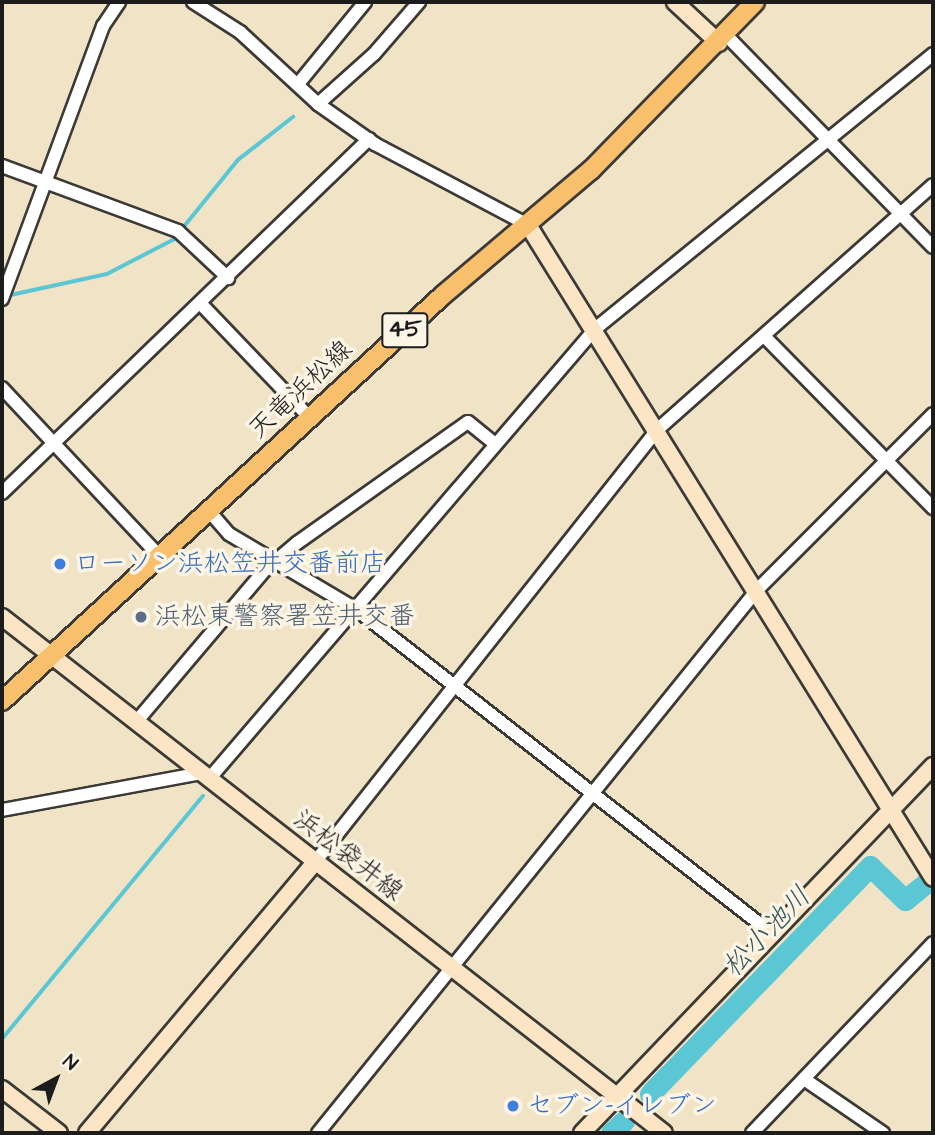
<!DOCTYPE html>
<html>
<head>
<meta charset="utf-8">
<style>
	body { margin:0 }
	#map { position:relative; width:935px; height:1135px; overflow:hidden; background:#f1e4c6; font-family:"Architects Daughter","Klee One",sans-serif }
	div>[style] { position:absolute }
	.stream>* { height:3.5px; margin:-1.75px; padding:0 1.75px; transform-origin:1.75px; border-radius:1.75px; background:#5bc7d5 }
	.river>* { height:21px; margin:-10.5px; padding:0 10.5px; transform-origin:10.5px; border-radius:10.5px; background:#5bc7d5 }
	.roads { filter:drop-shadow(2px 0 #3c3a36) drop-shadow(-2px 0 #3c3a36) drop-shadow(0 2px #3c3a36) drop-shadow(0 -2px #3c3a36) }
	.street>* { height:12px; margin:-6px; padding:0 6px; transform-origin:6px; border-radius:6px; background:#fff }
	.secondary>* { height:16px; margin:-8px; padding:0 8px; transform-origin:8px; border-radius:8px; background:#fce5c4 }
	.primary>* { height:18px; margin:-9px; padding:0 9px; transform-origin:9px; border-radius:9px; background:#f8bf6c }
	.dots>* { width:19px; height:19px; translate:-50% -50%; box-sizing:border-box; border:4px solid #fcf5e5; border-radius:50% }
	span { translate:-50% -50%; white-space:nowrap; text-align:center; line-height:1.15; -webkit-text-stroke:7px #fcf5e5; paint-order:stroke }
	.shield-label span { padding:2px 5px; background:#fcf5e5; border:2px solid; border-radius:5px; -webkit-text-stroke-width:0 }
	.shield-label { font-size:24px; color:#1c1c1c; font-weight:700 }
	.street-label { font-size:26px; color:#1c1c1c }
	.shop-label { font-size:26px; color:#366cbe }
	.left { translate:0 -50%; text-align:left }
	.service-label { font-size:26px; color:#4e5e75 }
	.water-label { font-size:28px; color:#32585d; font-style:italic }
	.frame { position:absolute; inset:0; border:4px solid #1c1c1c; pointer-events:none }
	.north { position:absolute; left:21px; top:1044px; width:70px; height:70px; -webkit-text-stroke:5px #fcf5e5; paint-order:stroke; rotate:41deg; font-size:19px; font-weight:700; line-height:28px; text-align:center; color:#1c1c1c }
	.north::after { content:''; display:block; margin:auto; width:24px; height:32px; background:#1c1c1c; clip-path:polygon(50% 0,100% 100%,50% 72%,0 100%) }
</style>
</head>
<body>
<div id="map">
	<div class="stream">
		<div style="left:6px;top:296px;width:103px;rotate:-12.3deg"></div>
		<div style="left:107px;top:274px;width:74px;rotate:-27.3deg"></div>
		<div style="left:173px;top:240px;width:103px;rotate:-50.9deg"></div>
		<div style="left:238px;top:160px;width:70px;rotate:-38deg"></div>
		<div style="left:368px;top:604px;width:56px;rotate:-50.1deg"></div>
		<div style="left:229px;top:765px;width:190px;rotate:-49.3deg"></div>
		<div style="left:2px;top:1039px;width:315px;rotate:-50.4deg"></div>
		<div style="left:646px;top:1087px;width:25px;rotate:-47deg"></div>
	</div>
	<div class="river">
		<div style="left:650px;top:1094px;width:317px;rotate:-46deg"></div>
		<div style="left:870px;top:866px;width:49px;rotate:44.2deg"></div>
		<div style="left:905px;top:900px;width:28px;rotate:-39deg"></div>
		<div style="left:611px;top:1133px;width:18px;rotate:-43deg"></div>
	</div>
	<div class="roads">
		<div class="street">
			<div style="left:193px;top:2px;width:56px;rotate:32.6deg"></div>
			<div style="left:240px;top:32px;width:106px;rotate:42.7deg"></div>
			<div style="left:318px;top:104px;width:70px;rotate:35.1deg"></div>
			<div style="left:375px;top:144px;width:173px;rotate:27.9deg"></div>
			<div style="left:726px;top:35px;width:296px;rotate:45.7deg"></div>
			<div style="left:298px;top:84px;width:106px;rotate:-50.7deg"></div>
			<div style="left:318px;top:104px;width:75px;rotate:-41.8deg"></div>
			<div style="left:374px;top:54px;width:69px;rotate:-49.1deg"></div>
			<div style="left:2px;top:166px;width:188px;rotate:20.3deg"></div>
			<div style="left:178px;top:231px;width:69px;rotate:43.2deg"></div>
			<div style="left:2px;top:299px;width:291px;rotate:-69.7deg"></div>
			<div style="left:103px;top:26px;width:29px;rotate:-56deg"></div>
			<div style="left:201px;top:304px;width:158px;rotate:46.3deg"></div>
			<div style="left:765px;top:337px;width:240px;rotate:45.5deg"></div>
			<div style="left:2px;top:388px;width:230px;rotate:46.9deg"></div>
			<div style="left:2px;top:493px;width:510px;rotate:-43.97deg"></div>
			<div style="left:209px;top:511px;width:30px;rotate:49deg"></div>
			<div style="left:229px;top:534px;width:147px;rotate:30.6deg"></div>
			<div style="left:356px;top:609px;width:530px;rotate:37.95deg"></div>
			<div style="left:136px;top:722px;width:199px;rotate:-49.7deg"></div>
			<div style="left:265px;top:570px;width:42px;rotate:-40.2deg"></div>
			<div style="left:297px;top:543px;width:209px;rotate:-35.3deg"></div>
			<div style="left:468px;top:422px;width:32px;rotate:39deg"></div>
			<div style="left:209px;top:779px;width:593px;rotate:-49.38deg"></div>
			<div style="left:595px;top:329px;width:436px;rotate:-39.1deg"></div>
			<div style="left:2px;top:810px;width:202px;rotate:-10.5deg"></div>
			<div style="left:315px;top:862px;width:551px;rotate:-51.63deg"></div>
			<div style="left:657px;top:430px;width:369px;rotate:-41.6deg"></div>
			<div style="left:804px;top:1079px;width:96px;rotate:34.4deg"></div>
			<div style="left:318px;top:1133px;width:698px;rotate:-51.05deg"></div>
			<div style="left:757px;top:590px;width:249px;rotate:-45deg"></div>
			<div style="left:752px;top:1133px;width:262px;rotate:-46.4deg"></div>
		</div>
		<div class="secondary">
			<div style="left:675px;top:2px;width:60px;rotate:43deg"></div>
			<div style="left:528px;top:225px;width:768px;rotate:58.19deg"></div>
			<div style="left:2px;top:617px;width:839px;rotate:37.93deg"></div>
			<div style="left:2px;top:1089px;width:72px;rotate:37.7deg"></div>
			<div style="left:87px;top:1133px;width:354px;rotate:-49.9deg"></div>
			<div style="left:582px;top:1133px;width:508px;rotate:-46.28deg"></div>
		</div>
		<div class="primary">
			<div style="left:2px;top:701px;width:599px;rotate:-42.63deg"></div>
			<div style="left:443px;top:295px;width:194px;rotate:-40.2deg"></div>
			<div style="left:591px;top:170px;width:235px;rotate:-45.7deg"></div>
		</div>
	</div>
	<div class="dots">
		<div style="left:60px;top:564px;background:#3f7fe0"></div>
		<div style="left:141px;top:617px;background:#5c6f8a"></div>
		<div style="left:513px;top:1106px;background:#3f7fe0"></div>
	</div>
	<div class="shield-label">
		<span style="left:405px;top:330px">45</span>
	</div>
	<div class="street-label">
		<span style="left:301px;top:390px;rotate:-43deg">天竜浜松線</span>
		<span style="left:348px;top:856px;rotate:38deg">浜松袋井線</span>
	</div>
	<div class="shop-label">
		<span class="left" style="left:74px;top:564px">ローソン浜松笠井交番前店</span>
		<span class="left" style="left:527px;top:1106px">セブン-イレブン</span>
	</div>
	<div class="service-label">
		<span class="left" style="left:155px;top:617px">浜松東警察署笠井交番</span>
	</div>
	<div class="water-label">
		<span style="left:767px;top:932px;rotate:-46deg">松小池川</span>
	</div>
	<div class="frame"></div>
	<div class="north">N</div>
</div>
</body>
</html>
